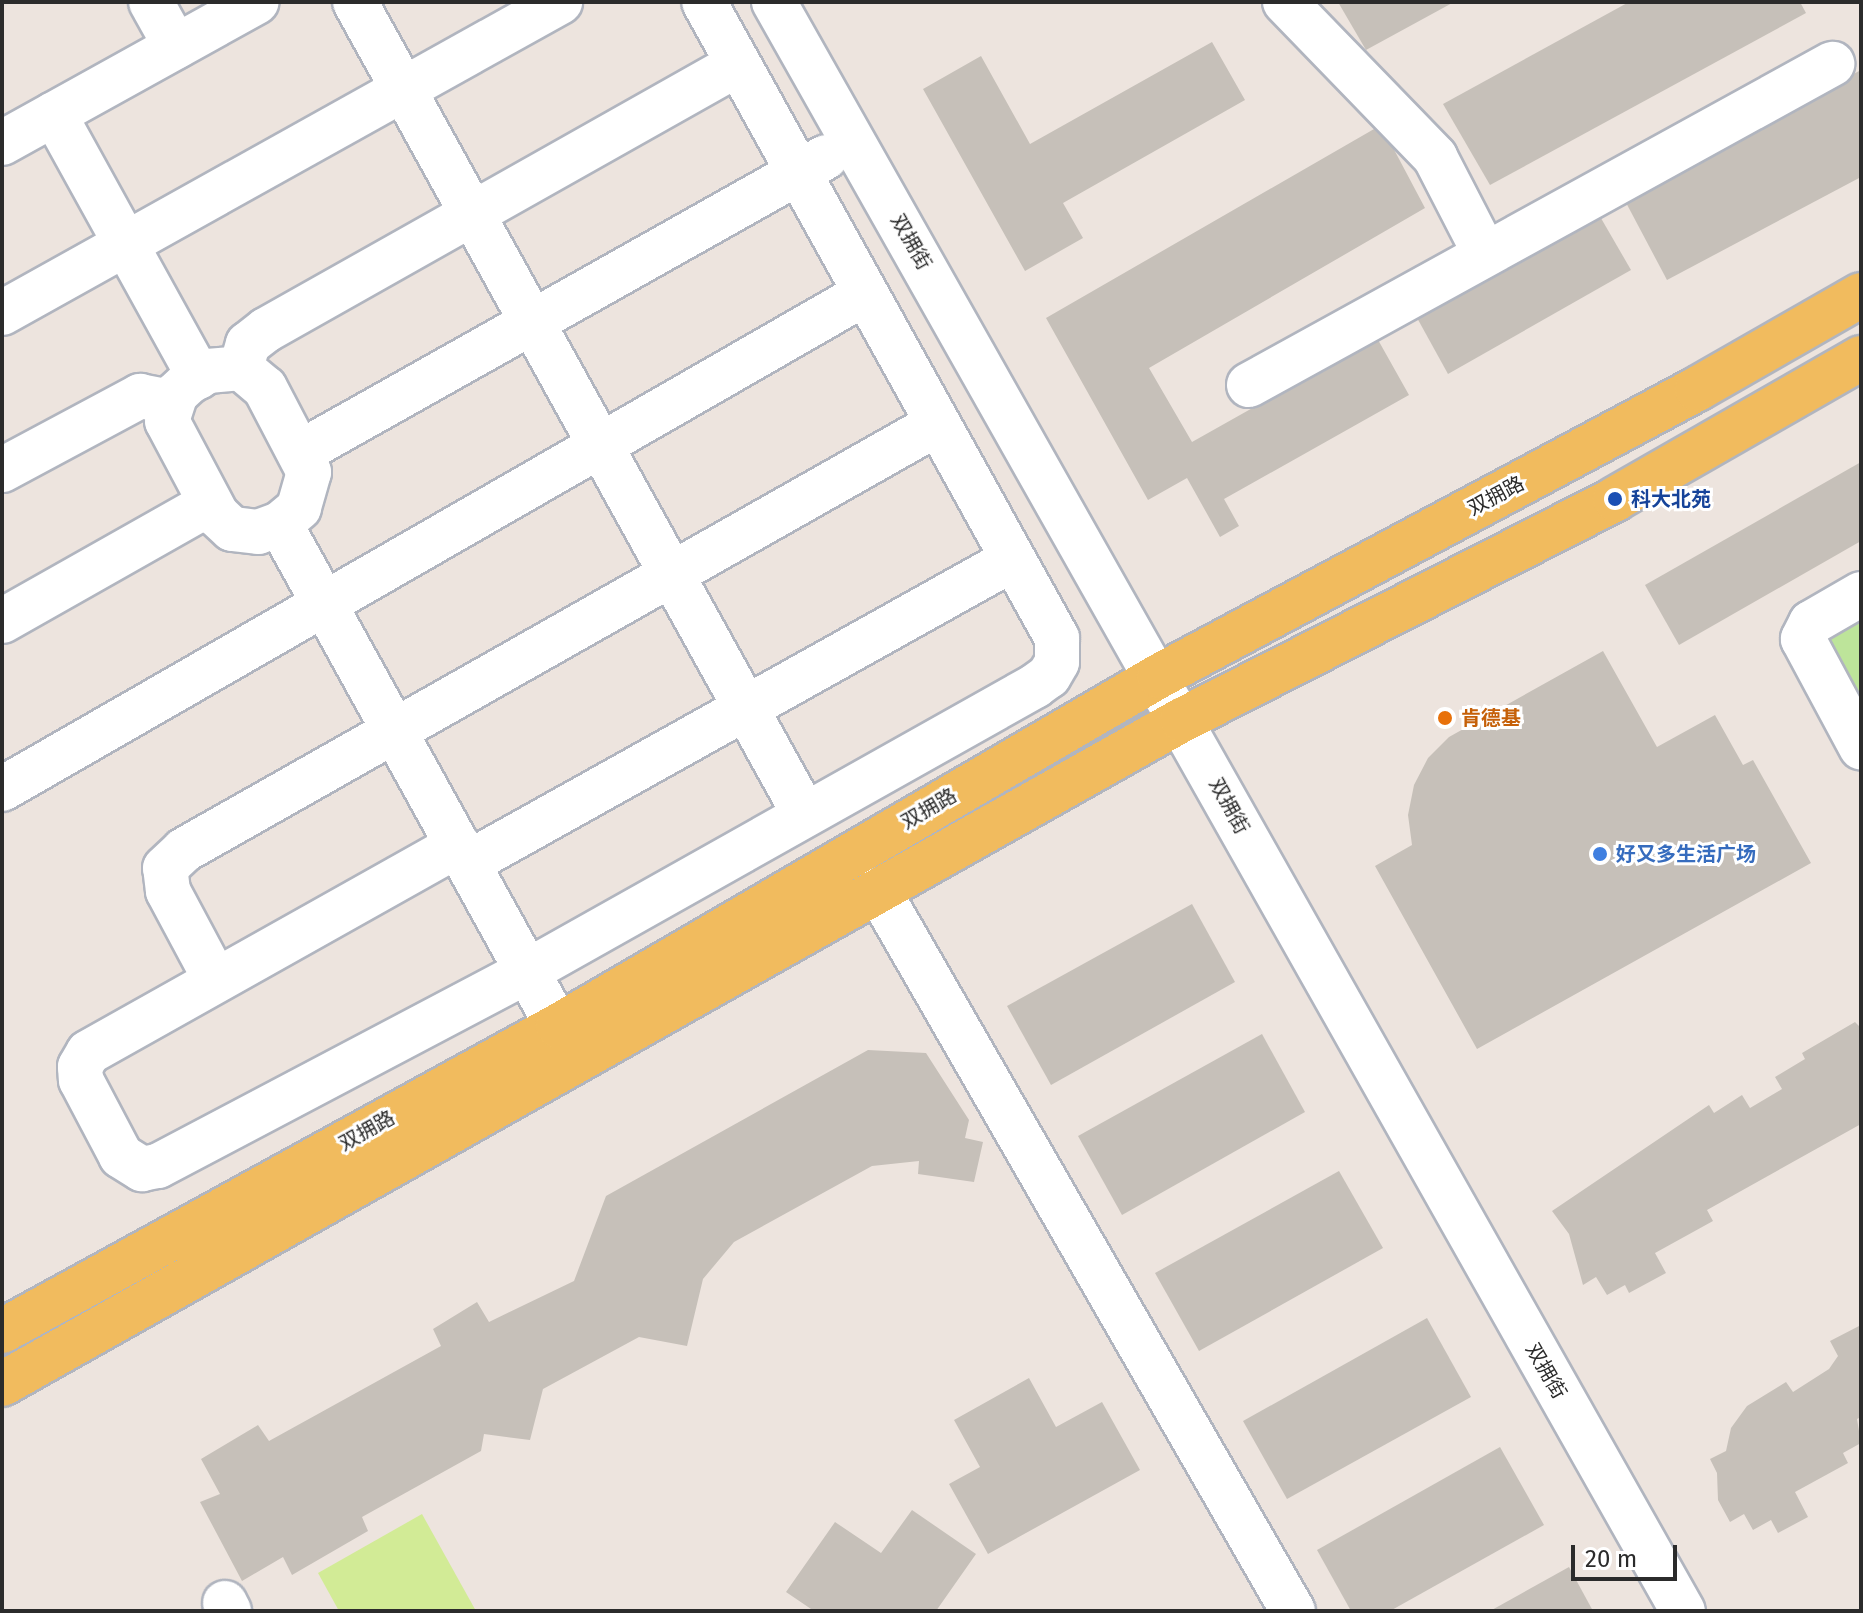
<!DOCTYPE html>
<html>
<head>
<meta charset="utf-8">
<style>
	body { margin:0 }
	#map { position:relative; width:1863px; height:1613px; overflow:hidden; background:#ede4de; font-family:"Fira Sans","Noto Sans SC",sans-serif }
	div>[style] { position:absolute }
	.green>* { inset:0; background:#bde49a }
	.pitch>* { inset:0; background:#d2eb96 }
	.building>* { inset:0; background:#c6c0b9 }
	.roads { filter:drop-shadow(2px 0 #b1b5bf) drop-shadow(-2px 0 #b1b5bf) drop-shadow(0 2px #b1b5bf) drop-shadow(0 -2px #b1b5bf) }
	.minor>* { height:44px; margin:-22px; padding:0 22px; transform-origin:22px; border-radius:22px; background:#fff }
	.major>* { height:44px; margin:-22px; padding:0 22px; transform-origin:22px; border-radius:22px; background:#f1bb5e }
	.dots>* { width:22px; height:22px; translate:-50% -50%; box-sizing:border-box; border:4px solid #fff; border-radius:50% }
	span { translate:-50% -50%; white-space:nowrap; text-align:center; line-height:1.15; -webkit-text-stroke:6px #fff; paint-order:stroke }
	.street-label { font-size:20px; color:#2b2b2b }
	.transit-label { font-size:20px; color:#164399; font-weight:700 }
	.left { translate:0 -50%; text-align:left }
	.food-label { font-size:20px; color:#c56008; font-weight:700 }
	.shop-label { font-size:20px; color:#366cbe; font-weight:700 }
	.frame { position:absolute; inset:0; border:4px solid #2b2b2b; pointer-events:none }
	.scale { position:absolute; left:1571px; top:1545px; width:106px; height:36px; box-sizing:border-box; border:4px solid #2b2b2b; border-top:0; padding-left:10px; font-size:24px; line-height:28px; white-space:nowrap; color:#2b2b2b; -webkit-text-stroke:6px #fff; paint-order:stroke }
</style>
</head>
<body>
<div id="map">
	<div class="green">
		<div style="clip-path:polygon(1861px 595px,1861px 746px,1797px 631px)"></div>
	</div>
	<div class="pitch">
		<div style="clip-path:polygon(422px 1514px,476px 1611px,339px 1611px,318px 1573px)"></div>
	</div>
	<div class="building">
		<div style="clip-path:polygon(1338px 2px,1454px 2px,1366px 50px)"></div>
		<div style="clip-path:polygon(1629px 2px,1800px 2px,1806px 13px,1490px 185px,1443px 104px)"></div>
		<div style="clip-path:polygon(1212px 42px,1245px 100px,1063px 203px,1083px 238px,1025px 271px,923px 89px,981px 56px,1030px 144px)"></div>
		<div style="clip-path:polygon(1861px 70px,1861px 177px,1667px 280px,1623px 197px)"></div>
		<div style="clip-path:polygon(1381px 125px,1425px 208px,1149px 368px,1192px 442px,1377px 338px,1409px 395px,1224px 499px,1239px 526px,1220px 537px,1187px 478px,1148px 500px,1046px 318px)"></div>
		<div style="clip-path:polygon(1598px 213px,1631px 270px,1448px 374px,1416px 316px)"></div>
		<div style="clip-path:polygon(1861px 462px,1861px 541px,1679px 645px,1645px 585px)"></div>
		<div style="clip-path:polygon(1603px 651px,1657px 747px,1715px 715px,1743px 765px,1753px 760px,1811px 863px,1477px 1049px,1375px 866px,1412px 845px,1408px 815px,1414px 785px,1428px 758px,1449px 737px)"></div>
		<div style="clip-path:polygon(1192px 904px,1235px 982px,1051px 1085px,1007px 1006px)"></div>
		<div style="clip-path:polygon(1855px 1022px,1861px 1028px,1861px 1124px,1707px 1210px,1713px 1221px,1655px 1253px,1666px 1273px,1629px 1293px,1625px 1285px,1607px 1295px,1596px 1277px,1583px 1285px,1569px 1234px,1552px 1211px,1709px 1105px,1714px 1113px,1742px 1095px,1750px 1108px,1782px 1089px,1775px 1077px,1805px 1059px,1802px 1053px)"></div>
		<div style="clip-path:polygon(1262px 1034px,1305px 1112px,1122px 1215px,1078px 1136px)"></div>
		<div style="clip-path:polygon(868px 1050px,926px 1053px,969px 1120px,965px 1138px,983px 1142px,974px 1182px,918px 1174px,919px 1161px,872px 1166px,734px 1242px,703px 1279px,687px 1346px,639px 1337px,543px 1389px,530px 1440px,484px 1434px,481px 1451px,362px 1517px,368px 1531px,292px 1575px,283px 1557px,242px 1581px,200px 1502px,220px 1494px,201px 1459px,258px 1425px,269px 1441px,441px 1346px,433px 1329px,477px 1302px,489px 1322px,574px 1281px,606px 1196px)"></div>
		<div style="clip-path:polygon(1339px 1171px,1383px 1248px,1199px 1351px,1155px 1273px)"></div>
		<div style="clip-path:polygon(1427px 1318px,1471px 1397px,1287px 1499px,1243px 1421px)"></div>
		<div style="clip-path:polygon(1861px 1325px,1861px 1417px,1857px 1419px,1861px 1443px,1843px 1453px,1848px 1463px,1795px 1492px,1808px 1517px,1778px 1533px,1771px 1520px,1753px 1530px,1744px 1514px,1730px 1522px,1718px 1500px,1717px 1473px,1710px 1459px,1726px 1451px,1731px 1428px,1747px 1406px,1786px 1382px,1793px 1392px,1829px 1369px,1838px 1356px,1830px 1341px)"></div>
		<div style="clip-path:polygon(1029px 1378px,1056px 1427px,1102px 1402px,1140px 1470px,988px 1554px,949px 1484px,980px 1467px,954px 1420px)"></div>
		<div style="clip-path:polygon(1500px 1447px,1544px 1525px,1390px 1611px,1351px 1611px,1317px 1550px)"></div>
		<div style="clip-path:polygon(912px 1510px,976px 1554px,936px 1611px,814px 1611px,786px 1592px,835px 1522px,881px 1553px)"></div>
		<div style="clip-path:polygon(1569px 1567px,1593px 1611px,1490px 1611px)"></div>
	</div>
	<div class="roads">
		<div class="minor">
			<div style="left:151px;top:2px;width:51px;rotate:60.9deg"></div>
			<div style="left:355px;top:2px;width:929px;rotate:61.04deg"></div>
			<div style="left:774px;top:2px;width:1848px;rotate:60.54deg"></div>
			<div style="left:1285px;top:2px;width:216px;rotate:45.9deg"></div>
			<div style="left:1435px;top:157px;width:109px;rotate:62.7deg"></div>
			<div style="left:54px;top:114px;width:300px;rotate:61.1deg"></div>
			<div style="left:2px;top:143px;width:291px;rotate:-29deg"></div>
			<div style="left:2px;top:313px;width:639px;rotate:-29.13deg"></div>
			<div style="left:241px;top:368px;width:25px;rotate:-74deg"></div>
			<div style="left:248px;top:344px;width:23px;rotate:-38deg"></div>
			<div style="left:266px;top:330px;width:542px;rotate:-29.4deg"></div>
			<div style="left:241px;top:368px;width:31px;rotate:40deg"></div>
			<div style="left:265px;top:388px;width:95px;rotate:62.4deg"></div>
			<div style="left:309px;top:472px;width:37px;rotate:106deg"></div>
			<div style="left:299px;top:508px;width:25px;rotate:140deg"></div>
			<div style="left:280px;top:524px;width:23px;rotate:160deg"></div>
			<div style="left:258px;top:532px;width:26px;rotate:-173deg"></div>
			<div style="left:232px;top:529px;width:21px;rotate:-137deg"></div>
			<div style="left:217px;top:515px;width:106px;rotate:-118deg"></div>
			<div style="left:167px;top:421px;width:28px;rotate:-72deg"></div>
			<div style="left:176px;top:394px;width:18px;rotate:-43deg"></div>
			<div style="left:189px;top:382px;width:22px;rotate:-30deg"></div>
			<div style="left:208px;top:371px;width:33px;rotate:-5deg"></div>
			<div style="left:1249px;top:385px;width:666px;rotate:-28.84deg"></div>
			<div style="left:301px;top:452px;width:602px;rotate:-29.33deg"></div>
			<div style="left:2px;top:470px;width:157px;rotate:-28.2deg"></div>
			<div style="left:140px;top:396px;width:33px;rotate:11deg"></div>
			<div style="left:280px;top:524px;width:610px;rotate:61.08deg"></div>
			<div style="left:1861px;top:594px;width:58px;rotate:149.9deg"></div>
			<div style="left:1811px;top:623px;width:18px;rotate:117deg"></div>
			<div style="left:1803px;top:639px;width:123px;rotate:61.8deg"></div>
			<div style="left:2px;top:621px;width:238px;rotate:-29.5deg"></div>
			<div style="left:2px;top:789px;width:994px;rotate:-29.87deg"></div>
			<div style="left:458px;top:845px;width:424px;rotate:150.7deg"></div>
			<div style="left:88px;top:1053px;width:16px;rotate:120deg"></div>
			<div style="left:80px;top:1067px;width:13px;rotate:86deg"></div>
			<div style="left:81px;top:1080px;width:86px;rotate:62.2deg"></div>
			<div style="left:121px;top:1156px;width:25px;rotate:32deg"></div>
			<div style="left:142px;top:1169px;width:16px;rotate:-11deg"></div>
			<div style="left:158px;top:1166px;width:418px;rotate:-27.8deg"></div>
			<div style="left:528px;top:971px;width:582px;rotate:-29.34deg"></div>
			<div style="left:1035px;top:686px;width:17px;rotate:-36deg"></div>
			<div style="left:1049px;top:676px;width:16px;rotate:-60deg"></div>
			<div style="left:1057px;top:662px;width:24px;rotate:-90deg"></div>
			<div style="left:1057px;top:638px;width:727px;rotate:-119.03deg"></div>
			<div style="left:468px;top:863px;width:624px;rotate:-29.15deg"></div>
			<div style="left:878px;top:890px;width:832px;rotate:60.08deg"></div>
			<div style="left:215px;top:979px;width:100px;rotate:-118.1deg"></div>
			<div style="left:168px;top:891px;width:23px;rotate:-97deg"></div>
			<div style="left:165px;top:868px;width:26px;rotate:-43deg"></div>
			<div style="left:184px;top:850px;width:865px;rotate:-29.5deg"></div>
			<div style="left:225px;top:1603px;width:9px;rotate:63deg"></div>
		</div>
		<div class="major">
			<div style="left:2px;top:1331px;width:634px;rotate:-28.75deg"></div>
			<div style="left:558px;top:1026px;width:695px;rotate:-30.21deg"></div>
			<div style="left:1159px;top:676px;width:610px;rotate:-28.08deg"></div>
			<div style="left:1697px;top:389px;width:189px;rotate:-29.8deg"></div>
			<div style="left:2px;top:1384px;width:1354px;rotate:-29.37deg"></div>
			<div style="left:1182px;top:720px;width:486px;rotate:-27deg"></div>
			<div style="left:1615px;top:499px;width:284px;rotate:-29.8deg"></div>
		</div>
	</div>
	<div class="dots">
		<div style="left:1615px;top:499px;background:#1a4fb4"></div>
		<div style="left:1445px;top:718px;background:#e8710a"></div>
		<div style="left:1600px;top:854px;background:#3f7fe0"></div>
	</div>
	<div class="street-label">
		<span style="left:911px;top:242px;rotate:60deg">双拥街</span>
		<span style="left:1496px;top:496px;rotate:-28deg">双拥路</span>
		<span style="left:1229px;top:806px;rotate:61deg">双拥街</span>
		<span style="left:929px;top:809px;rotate:-30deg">双拥路</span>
		<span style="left:367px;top:1131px;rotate:-29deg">双拥路</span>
		<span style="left:1546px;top:1371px;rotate:60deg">双拥街</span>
	</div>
	<div class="transit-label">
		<span class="left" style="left:1631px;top:499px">科大北苑</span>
	</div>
	<div class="food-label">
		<span class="left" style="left:1461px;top:718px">肯德基</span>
	</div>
	<div class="shop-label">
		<span class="left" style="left:1616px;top:854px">好又多生活广场</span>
	</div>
	<div class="frame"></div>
	<div class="scale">20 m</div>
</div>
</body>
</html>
